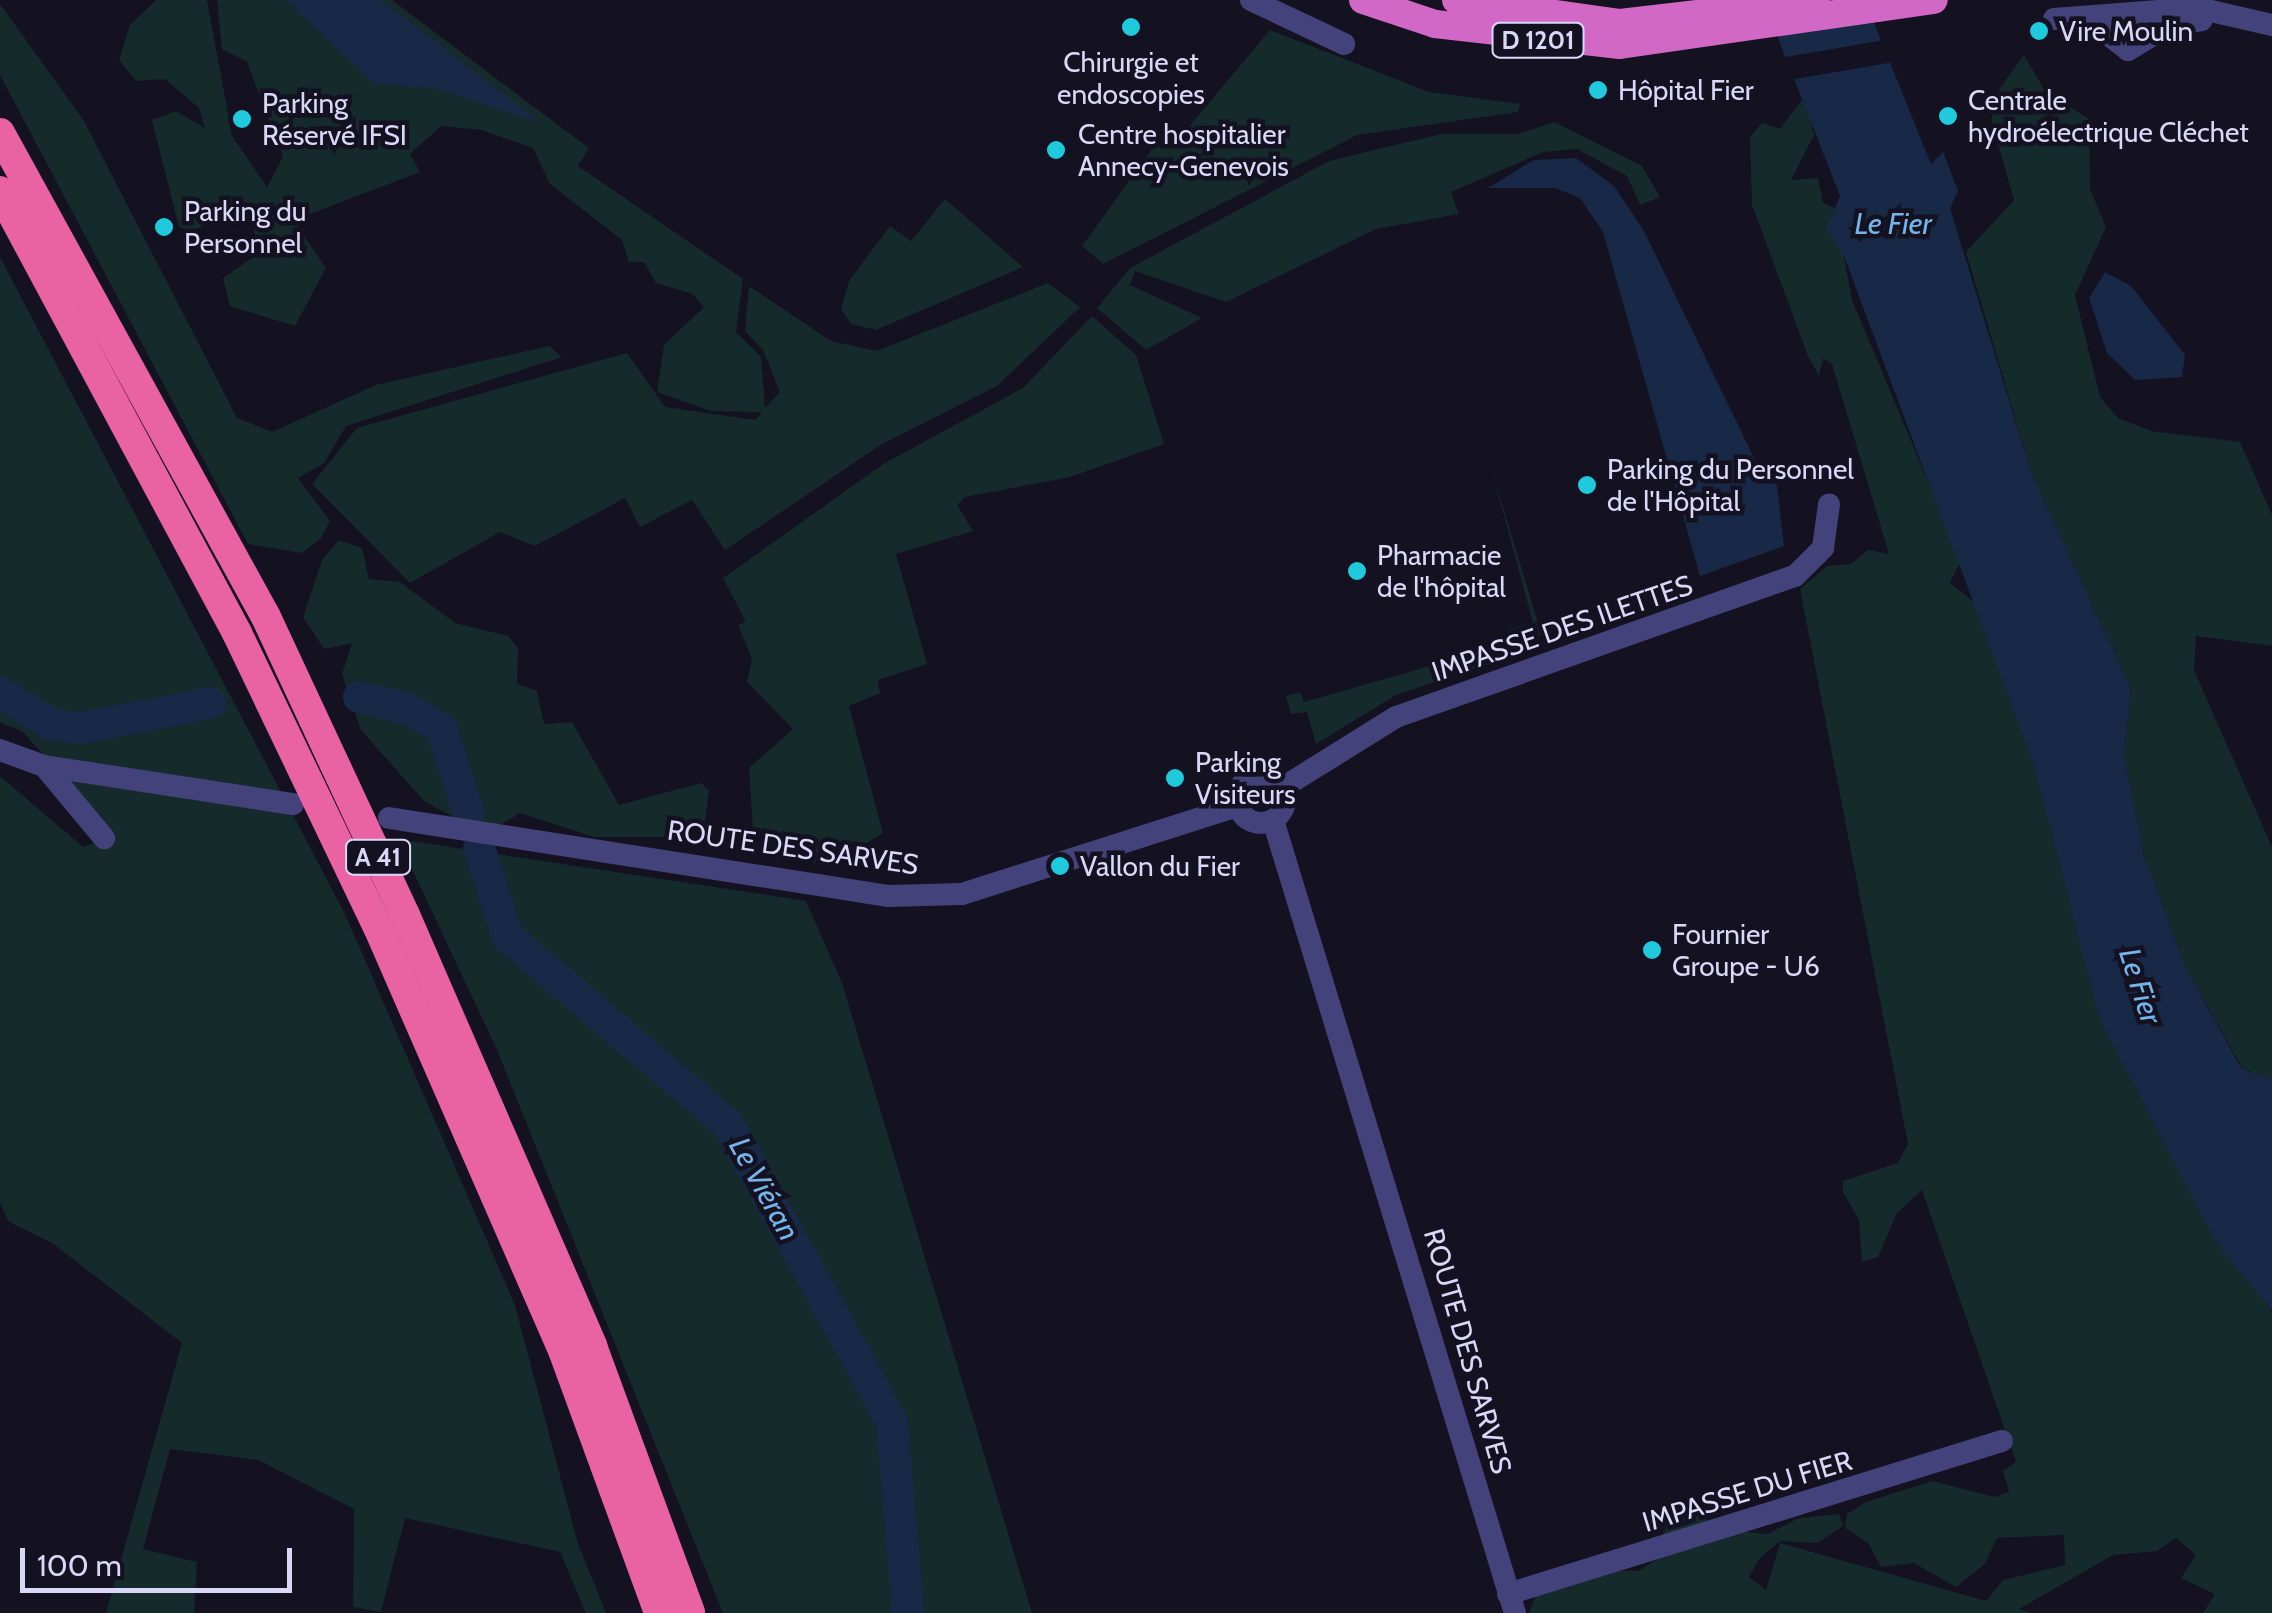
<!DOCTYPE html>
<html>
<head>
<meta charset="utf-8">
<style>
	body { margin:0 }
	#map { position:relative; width:2272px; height:1613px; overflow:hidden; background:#141121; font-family:Cabin,sans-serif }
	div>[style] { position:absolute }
	.green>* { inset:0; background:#152a2a }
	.water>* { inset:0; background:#172946 }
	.pier>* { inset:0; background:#141121 }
	.river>* { height:32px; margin:-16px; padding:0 16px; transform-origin:16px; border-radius:16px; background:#172946 }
	.minor>* { height:22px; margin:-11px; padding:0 11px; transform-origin:11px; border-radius:11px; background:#44427a }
	.minor>.ring { margin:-11px; padding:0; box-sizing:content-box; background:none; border:22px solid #44427a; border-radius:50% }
	.trunk>* { height:28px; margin:-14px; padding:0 14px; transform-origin:14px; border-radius:14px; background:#d268c6 }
	.motorway>* { height:30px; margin:-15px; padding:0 15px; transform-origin:15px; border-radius:15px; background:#e962a3 }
	.dots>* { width:28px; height:28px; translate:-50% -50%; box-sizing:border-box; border:5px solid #141121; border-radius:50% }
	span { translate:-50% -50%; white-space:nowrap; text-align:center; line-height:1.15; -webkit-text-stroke:9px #141121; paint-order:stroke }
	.shield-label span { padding:2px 8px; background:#141121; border:2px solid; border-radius:8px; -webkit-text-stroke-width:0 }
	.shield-label { font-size:25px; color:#dbd7f9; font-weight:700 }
	.poi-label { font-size:28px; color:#dbd7f9 }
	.left { translate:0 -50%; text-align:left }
	.street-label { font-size:28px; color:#dbd7f9 }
	.water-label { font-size:30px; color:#73b4eb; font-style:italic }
	.scale { position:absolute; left:20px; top:1548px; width:272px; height:45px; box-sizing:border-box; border:5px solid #dbd7f9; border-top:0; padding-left:12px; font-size:30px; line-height:35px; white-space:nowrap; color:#dbd7f9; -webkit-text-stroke:8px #141121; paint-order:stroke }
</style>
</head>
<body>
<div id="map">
	<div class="green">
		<div style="clip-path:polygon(156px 0,207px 0,232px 136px,267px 187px,283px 157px,247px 62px,222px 49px,217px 0,392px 0,589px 148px,578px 166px,743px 279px,736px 332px,761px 357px,765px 408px,780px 392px,763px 350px,745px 331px,749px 286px,831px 341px,877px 351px,1048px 283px,1080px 307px,997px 386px,882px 444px,725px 550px,692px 500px,640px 527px,625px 498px,535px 546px,500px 532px,410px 583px,312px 484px,357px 428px,627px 353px,665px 407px,755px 420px,762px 412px,711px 411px,657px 392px,664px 345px,704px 307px,693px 294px,656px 283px,644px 262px,629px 262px,622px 240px,550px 184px,533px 148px,482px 130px,441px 126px,410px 154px,420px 172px,302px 217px,298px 227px,326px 268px,295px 326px,230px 306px,223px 278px,258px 254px,252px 221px,234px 206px,191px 233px,179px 227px,152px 120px,176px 111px,205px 128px,199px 108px,165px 79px,136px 81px,119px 60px,130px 25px)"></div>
		<div style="clip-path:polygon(0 4px,84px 121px,237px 418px,272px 432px,376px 385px,549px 346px,562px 357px,346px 426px,324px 463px,298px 478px,330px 521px,321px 538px,302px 553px,248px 544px,0 75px)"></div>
		<div style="clip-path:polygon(1270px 30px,1429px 92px,1520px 104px,1518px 112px,1357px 135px,1103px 264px,1082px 246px,1152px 149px,1187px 129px)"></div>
		<div style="clip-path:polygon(2024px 55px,2045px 91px,2089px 119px,2090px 189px,2106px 227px,2075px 295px,2100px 397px,2118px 418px,2151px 431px,2240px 442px,2272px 515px,2272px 646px,2196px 636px,2194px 670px,2272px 847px,2272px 1079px,2243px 1069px,2186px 969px,2144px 855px,2124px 754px,2131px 689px,2031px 472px,1966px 252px,2014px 200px,1991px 120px,1998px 91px)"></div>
		<div style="clip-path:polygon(1804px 97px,1814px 135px,1791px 180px,1818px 178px,1823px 203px,1835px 208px,1852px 300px,1961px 560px,1950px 583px,1975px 603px,2272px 1313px,2272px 1613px,2203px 1613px,2215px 1594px,2181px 1578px,2196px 1555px,2176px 1538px,2157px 1551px,2113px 1555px,2019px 1609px,2031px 1613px,1529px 1613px,1536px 1595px,1600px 1570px,1639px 1571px,1666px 1553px,1662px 1520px,1682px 1510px,1705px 1516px,1709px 1528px,1767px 1534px,1799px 1518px,1839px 1514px,1843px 1526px,1817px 1543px,1780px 1541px,1760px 1558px,1749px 1577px,1766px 1590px,1780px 1543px,1986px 1601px,2003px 1580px,2065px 1565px,2064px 1535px,1997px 1538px,1985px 1564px,1956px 1587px,1914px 1563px,1881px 1567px,1868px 1543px,1845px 1528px,1847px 1514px,1866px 1502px,1932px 1481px,1995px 1497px,2009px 1492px,2003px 1471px,2016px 1462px,1922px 1190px,1897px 1213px,1878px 1257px,1862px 1262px,1859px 1220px,1843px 1192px,1843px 1181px,1898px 1163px,1908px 1144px,1800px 589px,1827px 566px,1851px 564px,1868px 550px,1889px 554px,1832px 364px,1823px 358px,1819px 376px,1808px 356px,1752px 205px,1750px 137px,1762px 123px,1780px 129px)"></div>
		<div style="clip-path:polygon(1554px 122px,1642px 166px,1660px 197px,1640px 205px,1627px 176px,1577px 149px,1543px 152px,1451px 192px,1459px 214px,1376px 229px,1226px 302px,1135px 271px,1130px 285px,1202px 318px,1146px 350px,1097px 308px,1130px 268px,1329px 161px,1441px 134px,1519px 134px)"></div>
		<div style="clip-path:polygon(945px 199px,1023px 267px,876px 330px,851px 324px,841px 309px,849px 281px,890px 226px,911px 241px)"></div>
		<div style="clip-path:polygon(0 257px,345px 914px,515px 1305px,578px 1544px,606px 1613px,586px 1613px,560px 1552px,405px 1518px,381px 1612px,353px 1607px,354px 1509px,258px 1460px,170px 1449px,143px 1549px,197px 1562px,194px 1613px,106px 1613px,182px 1343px,52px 1243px,9px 1222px,0 1203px,0 776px,83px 847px,116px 835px,23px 732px,0 722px)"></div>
		<div style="clip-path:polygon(1092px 316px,1136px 355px,1164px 444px,1070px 477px,965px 497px,957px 505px,973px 531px,896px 554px,927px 664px,878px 680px,880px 693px,849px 706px,883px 833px,867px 843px,869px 868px,771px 858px,774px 836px,753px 831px,749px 768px,793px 729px,747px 682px,752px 659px,738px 625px,746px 622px,723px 578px,885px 463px,1023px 388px)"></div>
		<div style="clip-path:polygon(1491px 467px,1541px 633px,1531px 650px,1396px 695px,1316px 744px,1307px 712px,1291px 714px,1286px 696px,1300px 692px,1304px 702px,1510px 643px,1508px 630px,1533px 623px)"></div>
		<div style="clip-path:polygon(339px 540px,362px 548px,369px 579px,400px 582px,455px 623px,508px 636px,518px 648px,517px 684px,537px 691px,544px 724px,572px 722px,619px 805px,701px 783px,709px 791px,705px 821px,670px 837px,594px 837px,520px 813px,499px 826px,455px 818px,424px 801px,361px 730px,342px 674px,352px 643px,324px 649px,303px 617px,322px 560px)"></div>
		<div style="clip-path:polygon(398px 839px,806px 901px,842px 983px,1032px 1613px,723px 1613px,497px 1050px)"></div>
	</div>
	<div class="water">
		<div style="clip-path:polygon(286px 0,381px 0,541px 123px,437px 89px,373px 83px)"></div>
		<div style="clip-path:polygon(1763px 0,1865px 0,1931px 164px,1943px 152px,1958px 191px,1950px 208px,2031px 472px,2131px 689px,2124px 754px,2144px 855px,2186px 969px,2242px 1069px,2272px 1079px,2272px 1310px,2215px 1241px,2099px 1018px,2034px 765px,1844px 256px,1826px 229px,1840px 196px)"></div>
		<div style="clip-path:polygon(1576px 158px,1614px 186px,1644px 231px,1758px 466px,1777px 486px,1784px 546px,1700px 576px,1603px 232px,1580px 198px,1555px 188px,1488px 188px,1534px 160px)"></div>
		<div style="clip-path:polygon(2105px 272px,2131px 286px,2185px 355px,2182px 377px,2135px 380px,2107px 353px,2089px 298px)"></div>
	</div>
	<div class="pier">
		<div style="clip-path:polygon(1885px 40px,1894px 62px,1789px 80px,1780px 58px)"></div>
	</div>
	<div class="river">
		<div style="left:0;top:692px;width:62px;rotate:32.4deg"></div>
		<div style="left:52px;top:725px;width:29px;rotate:6deg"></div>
		<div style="left:81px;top:728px;width:132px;rotate:-10.9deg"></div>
		<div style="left:359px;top:697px;width:51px;rotate:13.5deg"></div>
		<div style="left:409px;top:709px;width:39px;rotate:32deg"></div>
		<div style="left:442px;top:730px;width:88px;rotate:72.2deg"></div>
		<div style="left:479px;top:848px;width:94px;rotate:72deg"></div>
		<div style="left:508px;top:937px;width:289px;rotate:40.4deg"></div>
		<div style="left:728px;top:1124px;width:340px;rotate:61.2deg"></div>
		<div style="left:892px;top:1422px;width:192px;rotate:85.2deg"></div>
	</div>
	<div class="minor">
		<div style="left:1251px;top:0;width:103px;rotate:25.3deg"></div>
		<div style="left:2054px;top:19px;width:144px;rotate:-4.4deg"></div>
		<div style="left:2198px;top:8px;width:76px;rotate:12.9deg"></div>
		<div style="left:2105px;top:32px;width:29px;rotate:38deg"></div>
		<div style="left:2128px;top:50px;width:47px;rotate:-31deg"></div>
		<div style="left:2168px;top:26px;width:34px;rotate:-10deg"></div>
		<div style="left:0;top:750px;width:47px;rotate:20deg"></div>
		<div style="left:44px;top:766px;width:252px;rotate:8.7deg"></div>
		<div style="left:44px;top:766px;width:94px;rotate:50.2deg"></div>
		<div class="ring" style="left:1237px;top:775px;width:26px;height:26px"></div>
		<div style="left:1282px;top:788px;width:134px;rotate:-31.9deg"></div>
		<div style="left:1396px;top:717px;width:423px;rotate:-19.5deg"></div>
		<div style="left:1795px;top:576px;width:40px;rotate:-45deg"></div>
		<div style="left:1823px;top:548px;width:44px;rotate:-82.2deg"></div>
		<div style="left:389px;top:818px;width:506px;rotate:8.87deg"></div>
		<div style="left:889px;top:896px;width:73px;rotate:-1.6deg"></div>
		<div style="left:962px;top:894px;width:289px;rotate:-17.7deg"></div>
		<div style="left:1273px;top:820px;width:829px;rotate:73.03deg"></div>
		<div style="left:1508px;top:1594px;width:517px;rotate:-17.21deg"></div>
	</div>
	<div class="trunk">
		<div style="left:1363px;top:0;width:76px;rotate:18.4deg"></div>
		<div style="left:1435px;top:24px;width:186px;rotate:6.5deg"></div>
		<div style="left:1620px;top:45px;width:317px;rotate:-8.2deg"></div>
		<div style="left:1456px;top:0;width:166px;rotate:8deg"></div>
		<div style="left:1620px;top:23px;width:197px;rotate:-6.7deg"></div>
	</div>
	<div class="motorway">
		<div style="left:0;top:133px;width:552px;rotate:61.21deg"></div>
		<div style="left:266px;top:617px;width:329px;rotate:65deg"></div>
		<div style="left:405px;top:915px;width:470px;rotate:66.5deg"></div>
		<div style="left:592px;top:1346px;width:284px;rotate:69.8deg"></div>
		<div style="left:0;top:191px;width:502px;rotate:61.8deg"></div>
		<div style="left:237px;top:633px;width:326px;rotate:64.4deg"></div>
		<div style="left:378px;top:927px;width:465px;rotate:66.4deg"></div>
		<div style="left:564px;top:1353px;width:277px;rotate:69.9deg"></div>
	</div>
	<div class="dots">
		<div style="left:1131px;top:27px;background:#1fcadd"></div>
		<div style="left:2039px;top:31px;background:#1fcadd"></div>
		<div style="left:1598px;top:90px;background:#1fcadd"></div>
		<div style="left:1948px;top:116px;background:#1fcadd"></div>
		<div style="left:242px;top:119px;background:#1fcadd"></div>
		<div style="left:1056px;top:150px;background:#1fcadd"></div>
		<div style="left:164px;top:227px;background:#1fcadd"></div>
		<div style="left:1587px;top:485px;background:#1fcadd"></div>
		<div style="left:1357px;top:571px;background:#1fcadd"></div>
		<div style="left:1175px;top:778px;background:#1fcadd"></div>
		<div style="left:1060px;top:866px;background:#1fcadd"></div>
		<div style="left:1652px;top:950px;background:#1fcadd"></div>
	</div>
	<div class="shield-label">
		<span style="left:1538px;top:40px">D 1201</span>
		<span style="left:378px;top:857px">A 41</span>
	</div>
	<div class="poi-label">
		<span class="left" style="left:2059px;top:31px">Vire Moulin</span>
		<span style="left:1131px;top:78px">Chirurgie et<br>endoscopies</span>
		<span class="left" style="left:1618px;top:90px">Hôpital Fier</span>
		<span class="left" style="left:1968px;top:116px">Centrale<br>hydroélectrique Cléchet</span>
		<span class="left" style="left:262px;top:119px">Parking<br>Réservé IFSI</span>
		<span class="left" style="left:1078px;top:150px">Centre hospitalier<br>Annecy-Genevois</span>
		<span class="left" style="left:184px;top:227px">Parking du<br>Personnel</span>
		<span class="left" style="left:1607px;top:485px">Parking du Personnel<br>de l'Hôpital</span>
		<span class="left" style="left:1377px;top:571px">Pharmacie<br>de l'hôpital</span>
		<span class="left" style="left:1195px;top:778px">Parking<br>Visiteurs</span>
		<span class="left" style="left:1080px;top:866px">Vallon du Fier</span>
		<span class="left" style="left:1672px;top:950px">Fournier<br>Groupe - U6</span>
	</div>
	<div class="street-label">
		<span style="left:1562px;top:628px;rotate:-19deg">IMPASSE DES ILETTES</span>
		<span style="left:793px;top:847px;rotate:8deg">ROUTE DES SARVES</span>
		<span style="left:1468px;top:1351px;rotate:74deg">ROUTE DES SARVES</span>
		<span style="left:1747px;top:1491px;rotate:-17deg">IMPASSE DU FIER</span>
	</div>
	<div class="water-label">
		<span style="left:1893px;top:224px">Le Fier</span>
		<span style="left:2140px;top:986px;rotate:72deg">Le Fier</span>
		<span style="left:764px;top:1189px;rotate:61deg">Le Viéran</span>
	</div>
	<div class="scale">100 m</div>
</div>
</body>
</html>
